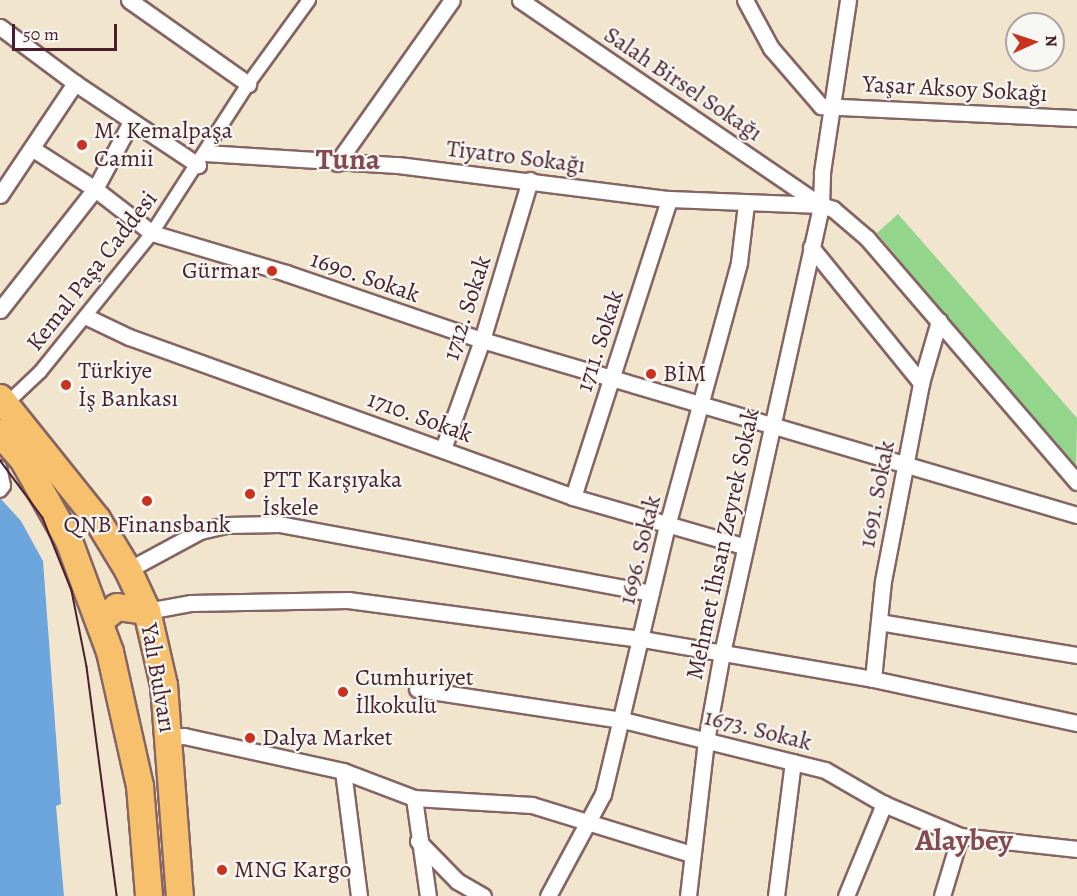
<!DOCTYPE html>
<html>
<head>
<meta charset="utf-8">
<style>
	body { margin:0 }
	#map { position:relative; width:1077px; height:896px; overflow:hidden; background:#f2e5ce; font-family:Alegreya,serif }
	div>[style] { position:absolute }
	.green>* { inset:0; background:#94d58c }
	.water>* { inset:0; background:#6ca6dc }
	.roads { filter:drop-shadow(2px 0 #856464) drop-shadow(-2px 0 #856464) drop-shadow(0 2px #856464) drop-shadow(0 -2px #856464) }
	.pedestrian>* { height:12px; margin:-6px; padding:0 6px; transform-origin:6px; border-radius:6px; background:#fff }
	.minor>* { height:15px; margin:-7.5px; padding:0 7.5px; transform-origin:7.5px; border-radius:7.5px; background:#fff }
	.primary>* { height:26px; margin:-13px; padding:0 13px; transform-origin:13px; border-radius:13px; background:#f7c06c }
	.tram>* { height:1.5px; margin:-0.75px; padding:0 0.75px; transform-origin:0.75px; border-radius:0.75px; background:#4a1f2b }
	.dots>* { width:16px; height:16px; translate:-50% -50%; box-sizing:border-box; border:3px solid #f6f6f2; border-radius:50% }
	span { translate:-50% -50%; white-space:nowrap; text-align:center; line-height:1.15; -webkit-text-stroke:4.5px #f6f6f2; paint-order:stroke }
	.street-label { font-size:24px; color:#4a1f2b }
	.poi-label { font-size:24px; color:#4a1f2b }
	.left { translate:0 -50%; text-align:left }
	.right { translate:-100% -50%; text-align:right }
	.district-label { font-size:30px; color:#834a52; font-weight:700 }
	.north { position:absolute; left:1005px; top:12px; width:60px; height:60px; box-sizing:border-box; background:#f6f6f2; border:2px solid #b1a0a2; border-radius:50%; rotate:87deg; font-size:16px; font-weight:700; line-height:24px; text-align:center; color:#4a1f2b }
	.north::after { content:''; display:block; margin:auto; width:21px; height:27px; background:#c8321e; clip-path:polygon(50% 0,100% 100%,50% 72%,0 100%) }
	.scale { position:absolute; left:12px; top:24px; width:105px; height:27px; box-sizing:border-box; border:3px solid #4a1f2b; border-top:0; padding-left:8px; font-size:18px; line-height:21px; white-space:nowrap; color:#4a1f2b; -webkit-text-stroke:4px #f6f6f2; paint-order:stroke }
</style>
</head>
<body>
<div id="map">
	<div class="green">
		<div style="clip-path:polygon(898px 214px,1077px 418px,1076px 474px,877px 233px)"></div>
	</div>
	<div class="water">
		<div style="clip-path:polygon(0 498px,21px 521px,43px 561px,61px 804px,56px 806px,64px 896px,0 896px)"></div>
	</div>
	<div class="roads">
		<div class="pedestrian">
			<div style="left:4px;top:406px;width:50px;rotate:-43.4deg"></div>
			<div style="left:40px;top:372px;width:179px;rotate:-51.1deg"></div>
			<div style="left:152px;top:233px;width:177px;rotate:-57.2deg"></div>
			<div style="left:248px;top:84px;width:104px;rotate:-54deg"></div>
			<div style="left:0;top:467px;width:19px;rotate:78deg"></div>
			<div style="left:4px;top:486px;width:6px;rotate:129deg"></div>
		</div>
		<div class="minor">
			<div style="left:129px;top:0;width:146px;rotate:35.2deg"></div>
			<div style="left:520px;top:0;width:364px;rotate:34.3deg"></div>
			<div style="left:821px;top:205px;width:13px;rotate:18deg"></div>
			<div style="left:833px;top:209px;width:45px;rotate:40.5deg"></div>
			<div style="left:867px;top:238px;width:322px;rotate:49.3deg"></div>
			<div style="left:745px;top:0;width:55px;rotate:61.6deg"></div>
			<div style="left:771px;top:48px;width:77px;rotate:49.2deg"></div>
			<div style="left:821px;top:106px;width:256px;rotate:2.7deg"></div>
			<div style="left:0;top:27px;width:94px;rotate:36.7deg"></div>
			<div style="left:75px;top:83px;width:148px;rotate:33.7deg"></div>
			<div style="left:33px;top:149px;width:74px;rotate:32.8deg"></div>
			<div style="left:95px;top:189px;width:72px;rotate:37.7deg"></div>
			<div style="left:152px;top:233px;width:140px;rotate:16.6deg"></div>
			<div style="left:286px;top:273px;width:207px;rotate:18.9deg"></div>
			<div style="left:482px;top:340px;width:620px;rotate:16.39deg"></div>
			<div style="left:205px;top:153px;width:193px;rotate:3.6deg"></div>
			<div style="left:398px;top:165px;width:273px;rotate:7.2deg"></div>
			<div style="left:669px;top:199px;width:152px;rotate:2.3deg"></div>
			<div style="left:337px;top:163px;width:199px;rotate:-54.8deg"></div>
			<div style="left:0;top:195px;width:135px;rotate:-56.2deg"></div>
			<div style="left:811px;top:247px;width:175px;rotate:51deg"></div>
			<div style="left:0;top:310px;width:154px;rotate:-51.9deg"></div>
			<div style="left:95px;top:189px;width:76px;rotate:-61.8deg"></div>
			<div style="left:87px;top:317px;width:47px;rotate:25.5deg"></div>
			<div style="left:129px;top:337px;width:472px;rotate:19.8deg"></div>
			<div style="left:573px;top:497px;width:177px;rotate:16.1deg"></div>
			<div style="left:443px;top:449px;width:116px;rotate:-70.3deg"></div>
			<div style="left:482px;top:340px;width:167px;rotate:-73.3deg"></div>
			<div style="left:573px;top:497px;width:313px;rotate:-72.1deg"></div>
			<div style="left:128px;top:570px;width:82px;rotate:-28.4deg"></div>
			<div style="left:200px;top:531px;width:27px;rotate:-13deg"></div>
			<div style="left:226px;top:525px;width:53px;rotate:-1.1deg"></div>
			<div style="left:279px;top:524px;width:378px;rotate:10.5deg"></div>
			<div style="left:147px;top:611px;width:45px;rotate:-10.3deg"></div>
			<div style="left:191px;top:603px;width:157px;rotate:-1.1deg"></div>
			<div style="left:348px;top:600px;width:297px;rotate:7.6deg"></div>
			<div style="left:642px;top:639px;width:234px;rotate:9.8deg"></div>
			<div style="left:873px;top:679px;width:209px;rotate:12.2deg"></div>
			<div style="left:879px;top:622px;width:201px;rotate:9.5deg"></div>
			<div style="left:873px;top:679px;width:99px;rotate:-84.2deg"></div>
			<div style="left:883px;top:581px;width:202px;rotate:-79.1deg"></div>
			<div style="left:921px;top:383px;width:65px;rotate:-73.8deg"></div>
			<div style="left:417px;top:689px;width:208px;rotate:8.6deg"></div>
			<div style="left:623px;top:720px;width:208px;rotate:13.9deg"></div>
			<div style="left:825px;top:770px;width:68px;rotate:30deg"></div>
			<div style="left:884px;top:804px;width:82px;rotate:22.8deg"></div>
			<div style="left:960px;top:836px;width:118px;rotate:6.3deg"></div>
			<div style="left:169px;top:737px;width:15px;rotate:-4deg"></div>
			<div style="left:184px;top:736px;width:163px;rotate:12.4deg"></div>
			<div style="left:343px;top:771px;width:76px;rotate:20.8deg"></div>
			<div style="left:414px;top:798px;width:118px;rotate:3.4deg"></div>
			<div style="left:532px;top:805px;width:166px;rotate:17.1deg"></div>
			<div style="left:343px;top:771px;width:126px;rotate:82.7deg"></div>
			<div style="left:414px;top:798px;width:99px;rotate:81.9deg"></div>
			<div style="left:418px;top:841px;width:56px;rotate:45.7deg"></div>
			<div style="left:457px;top:881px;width:30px;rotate:30deg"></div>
			<div style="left:548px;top:896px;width:116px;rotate:-61.7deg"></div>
			<div style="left:603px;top:794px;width:276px;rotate:-76.6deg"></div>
			<div style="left:667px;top:526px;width:274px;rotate:-74.7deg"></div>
			<div style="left:739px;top:262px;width:58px;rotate:-83.1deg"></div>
			<div style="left:688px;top:896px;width:156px;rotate:-83.4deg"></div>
			<div style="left:706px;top:741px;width:89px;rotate:-79.7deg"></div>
			<div style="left:722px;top:653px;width:459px;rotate:-77.5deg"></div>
			<div style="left:821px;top:205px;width:33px;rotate:-88deg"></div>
			<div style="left:822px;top:172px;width:174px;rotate:-81.4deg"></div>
			<div style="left:776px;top:896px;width:135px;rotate:-82.8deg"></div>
			<div style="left:846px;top:896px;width:100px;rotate:-67.6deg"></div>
			<div style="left:942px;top:896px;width:63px;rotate:-73.3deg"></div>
		</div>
		<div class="primary">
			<div style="left:0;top:398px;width:155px;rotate:51.3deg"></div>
			<div style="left:97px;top:519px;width:60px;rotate:58.7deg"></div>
			<div style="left:128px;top:570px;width:45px;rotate:65.1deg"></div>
			<div style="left:147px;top:611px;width:76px;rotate:77.1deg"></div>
			<div style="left:164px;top:685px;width:212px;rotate:85.7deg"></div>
			<div style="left:0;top:433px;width:37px;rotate:49deg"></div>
			<div style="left:24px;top:461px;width:92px;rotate:60.6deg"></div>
			<div style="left:69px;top:541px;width:118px;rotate:69.7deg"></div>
			<div style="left:110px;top:652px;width:137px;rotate:77.4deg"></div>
			<div style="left:140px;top:786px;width:110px;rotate:85.3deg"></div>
			<div style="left:100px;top:621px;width:22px;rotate:-39deg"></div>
			<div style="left:117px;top:607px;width:30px;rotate:8deg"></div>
		</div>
	</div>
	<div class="tram">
		<div style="left:0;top:460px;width:72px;rotate:53.4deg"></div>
		<div style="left:43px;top:518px;width:79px;rotate:68.3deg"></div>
		<div style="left:72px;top:591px;width:77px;rotate:78.8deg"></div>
		<div style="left:87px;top:667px;width:231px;rotate:82.5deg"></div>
	</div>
	<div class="dots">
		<div style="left:82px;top:145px;background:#c8321e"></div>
		<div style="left:272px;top:271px;background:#c8321e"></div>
		<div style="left:651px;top:374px;background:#c8321e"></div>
		<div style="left:66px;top:385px;background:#c8321e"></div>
		<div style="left:250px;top:494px;background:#c8321e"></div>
		<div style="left:147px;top:501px;background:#c8321e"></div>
		<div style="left:343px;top:692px;background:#c8321e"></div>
		<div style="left:250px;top:738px;background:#c8321e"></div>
		<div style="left:222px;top:870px;background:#c8321e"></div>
	</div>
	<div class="street-label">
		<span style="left:683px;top:84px;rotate:34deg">Salah Birsel Sokağı</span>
		<span style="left:955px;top:89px;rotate:3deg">Yaşar Aksoy Sokağı</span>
		<span style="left:516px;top:157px;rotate:7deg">Tiyatro Sokağı</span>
		<span style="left:92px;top:271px;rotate:-52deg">Kemal Paşa Caddesi</span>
		<span style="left:365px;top:277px;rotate:19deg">1690. Sokak</span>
		<span style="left:467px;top:308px;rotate:-72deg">1712. Sokak</span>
		<span style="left:600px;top:341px;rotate:-72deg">1711. Sokak</span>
		<span style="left:420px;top:417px;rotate:20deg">1710. Sokak</span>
		<span style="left:877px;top:494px;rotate:-79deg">1691. Sokak</span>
		<span style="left:723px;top:544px;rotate:-78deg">Mehmet İhsan Zeyrek Sokak</span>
		<span style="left:640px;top:550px;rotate:-76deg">1696. Sokak</span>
		<span style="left:158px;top:678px;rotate:80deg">Yalı Bulvarı</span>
		<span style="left:758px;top:730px;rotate:14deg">1673. Sokak</span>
	</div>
	<div class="poi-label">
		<span class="left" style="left:94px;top:145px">M. Kemalpaşa<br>Camii</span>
		<span class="right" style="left:260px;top:271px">Gürmar</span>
		<span class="left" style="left:78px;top:385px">Türkiye<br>İş Bankası</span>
		<span class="left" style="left:663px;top:374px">BİM</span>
		<span class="left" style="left:262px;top:494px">PTT Karşıyaka<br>İskele</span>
		<span style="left:147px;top:525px">QNB Finansbank</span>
		<span class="left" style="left:355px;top:692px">Cumhuriyet<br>İlkokulu</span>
		<span class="left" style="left:262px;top:738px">Dalya Market</span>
		<span class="left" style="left:234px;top:870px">MNG Kargo</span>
	</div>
	<div class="district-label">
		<span style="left:348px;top:159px">Tuna</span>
		<span style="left:964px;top:840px">Alaybey</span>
	</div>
	<div class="north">N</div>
	<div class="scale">50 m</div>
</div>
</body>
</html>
